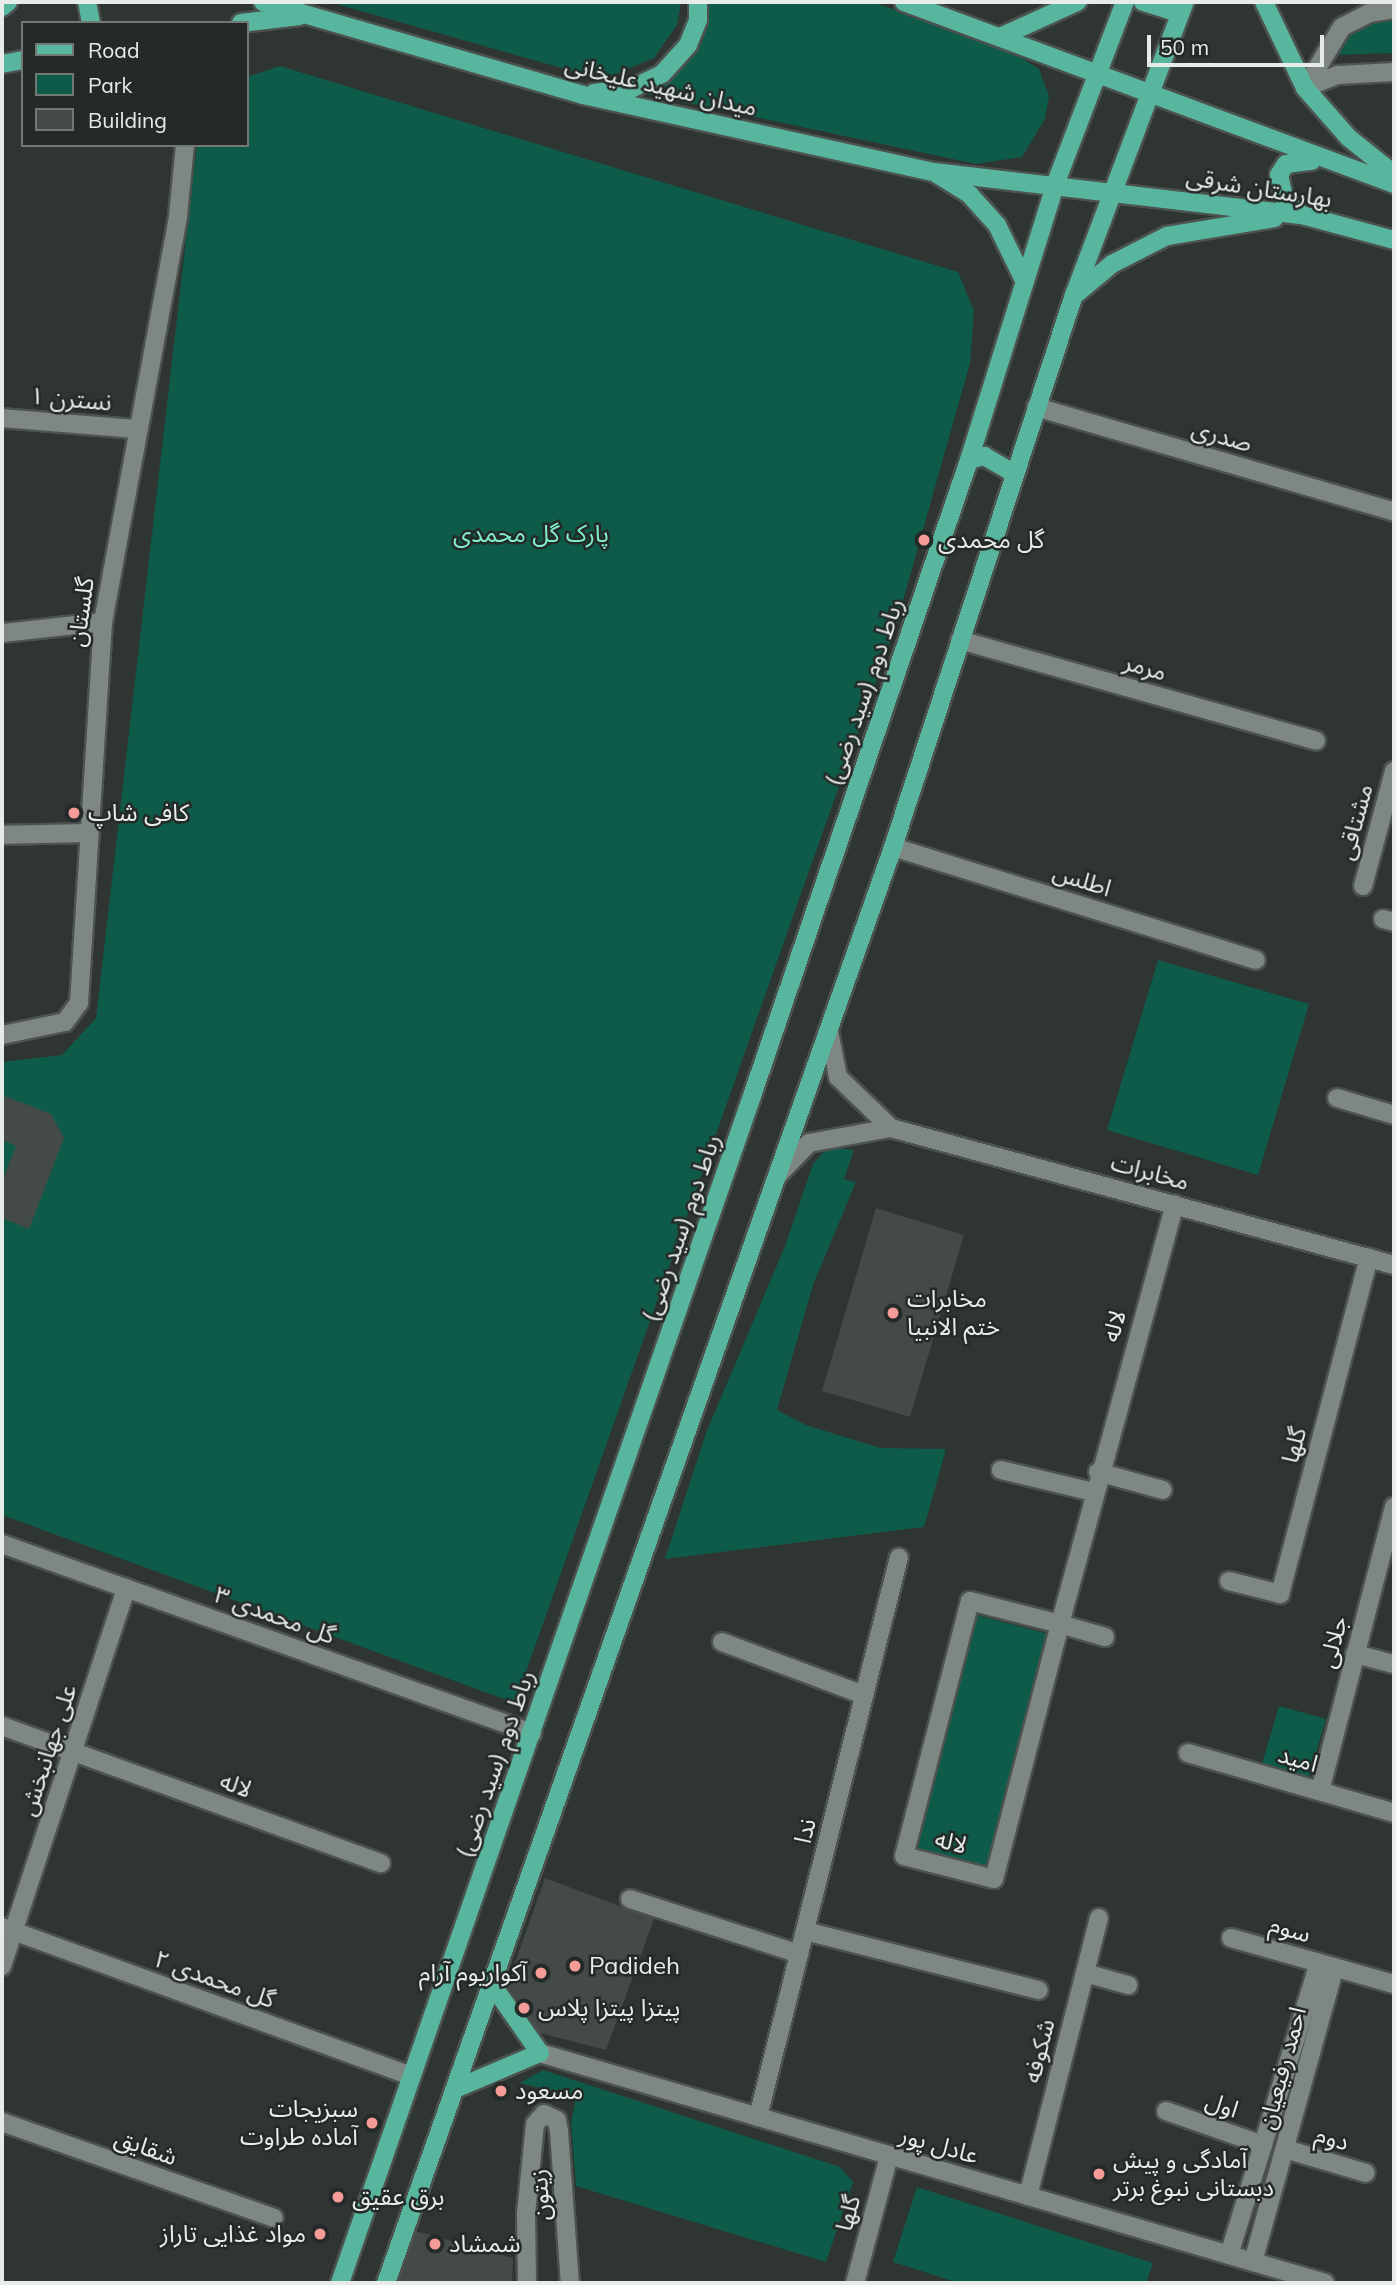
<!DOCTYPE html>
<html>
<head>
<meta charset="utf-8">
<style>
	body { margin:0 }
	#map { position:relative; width:1396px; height:2285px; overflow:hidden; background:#2e3532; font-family:Mulish,"Noto Sans Arabic",sans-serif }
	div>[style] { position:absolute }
	.green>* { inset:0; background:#0f5b49 }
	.building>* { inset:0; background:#434a47 }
	.roads { filter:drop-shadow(2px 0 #4c5250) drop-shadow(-2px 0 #4c5250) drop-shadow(0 2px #4c5250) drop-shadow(0 -2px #4c5250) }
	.minor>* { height:18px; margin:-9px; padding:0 9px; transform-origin:9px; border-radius:9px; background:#7f8784 }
	.major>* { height:18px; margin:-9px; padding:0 9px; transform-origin:9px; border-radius:9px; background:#59b69e }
	.dots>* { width:19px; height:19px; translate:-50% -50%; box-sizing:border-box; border:4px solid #242a28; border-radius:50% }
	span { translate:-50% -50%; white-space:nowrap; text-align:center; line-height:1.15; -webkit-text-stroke:5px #242a28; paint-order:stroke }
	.street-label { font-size:24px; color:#e7ecea }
	.park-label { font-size:24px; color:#81eece }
	.poi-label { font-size:24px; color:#e7ecea }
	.left { translate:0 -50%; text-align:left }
	.right { translate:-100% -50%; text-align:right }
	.frame { position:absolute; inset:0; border:4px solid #e7ecea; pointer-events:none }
	.legend { position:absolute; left:21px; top:21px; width:228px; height:126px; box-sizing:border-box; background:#242a28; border:2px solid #727876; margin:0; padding:9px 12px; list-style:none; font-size:21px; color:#e7ecea }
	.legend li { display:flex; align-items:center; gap:14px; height:35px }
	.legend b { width:35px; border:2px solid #727876 }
	.scale { position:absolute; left:1147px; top:35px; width:177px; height:32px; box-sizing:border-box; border:4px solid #e7ecea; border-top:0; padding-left:9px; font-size:21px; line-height:24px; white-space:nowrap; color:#e7ecea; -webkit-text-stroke:5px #242a28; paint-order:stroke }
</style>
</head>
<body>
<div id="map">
	<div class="green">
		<div style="clip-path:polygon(329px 2px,681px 2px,677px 25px,654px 58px,611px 76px,590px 76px)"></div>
		<div style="clip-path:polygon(710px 2px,873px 2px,1012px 52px,1039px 69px,1049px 96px,1045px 119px,1022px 157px,976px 164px,646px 94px,669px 80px,703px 40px)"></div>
		<div style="clip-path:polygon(1394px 21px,1394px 53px,1331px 55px,1350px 34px,1375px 22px)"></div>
		<div style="clip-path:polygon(280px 66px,958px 272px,974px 311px,970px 363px,897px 622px,515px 1703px,2px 1515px,2px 1062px,62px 1055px,96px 1018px,197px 145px,247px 145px,247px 77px)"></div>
		<div style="clip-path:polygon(1158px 960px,1309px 1004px,1258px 1175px,1107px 1130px)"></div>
		<div style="clip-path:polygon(828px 1147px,854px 1150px,844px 1179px,856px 1182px,813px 1285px,777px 1410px,806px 1425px,880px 1448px,946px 1449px,924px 1527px,665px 1559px,706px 1433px,785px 1246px,813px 1164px)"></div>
		<div style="clip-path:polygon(976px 1615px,1048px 1634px,987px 1866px,915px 1848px)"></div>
		<div style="clip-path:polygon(1279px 1706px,1326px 1719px,1309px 1777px,1262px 1764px)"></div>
		<div style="clip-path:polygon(543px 2070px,840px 2167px,853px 2182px,826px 2262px,576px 2186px,571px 2124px,576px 2097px,520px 2083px)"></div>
		<div style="clip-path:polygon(917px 2187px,1153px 2263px,1146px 2283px,959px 2283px,893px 2262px)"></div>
	</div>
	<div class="building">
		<div style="clip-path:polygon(2px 1095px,51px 1114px,64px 1138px,29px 1229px,2px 1218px,2px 1182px,16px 1146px,2px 1140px)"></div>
		<div style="clip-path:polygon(876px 1208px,964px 1235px,910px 1417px,822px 1391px)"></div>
		<div style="clip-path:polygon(545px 1878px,654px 1919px,606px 2050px,540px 2033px,507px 1985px)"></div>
		<div style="clip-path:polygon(416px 2231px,513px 2258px,512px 2283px,398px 2283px)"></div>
	</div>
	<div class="roads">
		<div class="minor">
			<div style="left:1305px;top:88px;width:71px;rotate:-58.8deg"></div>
			<div style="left:1342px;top:27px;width:30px;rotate:-27deg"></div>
			<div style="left:1369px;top:13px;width:25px;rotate:-9deg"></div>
			<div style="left:1305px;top:88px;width:35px;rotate:-22deg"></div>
			<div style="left:1338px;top:75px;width:56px;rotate:-3.1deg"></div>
			<div style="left:1036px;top:407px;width:373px;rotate:16.3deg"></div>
			<div style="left:2px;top:418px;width:134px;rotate:4.7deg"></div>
			<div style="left:2px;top:633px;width:102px;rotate:-6.2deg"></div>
			<div style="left:960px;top:640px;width:370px;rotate:15.8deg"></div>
			<div style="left:2px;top:835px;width:86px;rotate:-1.3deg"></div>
			<div style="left:893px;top:847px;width:380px;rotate:17.3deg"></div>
			<div style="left:1363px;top:886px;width:119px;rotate:-74.9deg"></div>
			<div style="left:1383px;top:919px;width:11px;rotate:15deg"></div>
			<div style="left:829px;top:1031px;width:47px;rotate:78.9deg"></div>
			<div style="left:838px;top:1077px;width:74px;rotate:43.9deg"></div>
			<div style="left:2px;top:1035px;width:64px;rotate:-11.7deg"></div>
			<div style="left:65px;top:1022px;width:24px;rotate:-54deg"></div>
			<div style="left:79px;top:1003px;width:382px;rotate:-86.4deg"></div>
			<div style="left:103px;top:622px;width:413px;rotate:-79.5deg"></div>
			<div style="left:178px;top:216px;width:71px;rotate:-84.4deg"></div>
			<div style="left:1337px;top:1098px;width:59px;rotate:16.6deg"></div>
			<div style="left:780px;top:1173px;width:42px;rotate:-46deg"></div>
			<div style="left:809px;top:1143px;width:83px;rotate:-10.4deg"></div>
			<div style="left:891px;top:1128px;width:521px;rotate:15.24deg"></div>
			<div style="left:1001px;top:1470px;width:95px;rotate:13.4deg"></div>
			<div style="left:1098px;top:1472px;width:67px;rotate:15.5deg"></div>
			<div style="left:2px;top:1544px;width:563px;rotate:19.63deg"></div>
			<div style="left:1229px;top:1581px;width:53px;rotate:14.3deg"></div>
			<div style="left:1280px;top:1594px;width:348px;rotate:-75.2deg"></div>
			<div style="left:970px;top:1601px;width:93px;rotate:14.3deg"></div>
			<div style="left:1060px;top:1624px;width:263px;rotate:104.5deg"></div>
			<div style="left:994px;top:1879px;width:93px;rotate:-165.7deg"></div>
			<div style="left:904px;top:1856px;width:263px;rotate:-75.5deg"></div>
			<div style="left:1105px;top:1637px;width:47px;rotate:-163.9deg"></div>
			<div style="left:1060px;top:1624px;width:435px;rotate:-74.7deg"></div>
			<div style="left:722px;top:1642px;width:152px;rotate:20.5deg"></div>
			<div style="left:1355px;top:1654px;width:40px;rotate:14.4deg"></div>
			<div style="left:2px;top:1726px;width:403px;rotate:19.9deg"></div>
			<div style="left:1188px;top:1753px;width:215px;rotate:16.2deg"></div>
			<div style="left:1320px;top:1791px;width:294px;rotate:-75.4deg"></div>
			<div style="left:630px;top:1899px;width:178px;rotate:18deg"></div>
			<div style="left:2px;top:1927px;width:436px;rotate:20deg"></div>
			<div style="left:805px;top:1931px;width:241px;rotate:14.2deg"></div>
			<div style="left:1231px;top:1938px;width:169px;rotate:15.8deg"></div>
			<div style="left:2px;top:1966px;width:398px;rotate:-71.8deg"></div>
			<div style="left:1085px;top:1973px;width:45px;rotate:15.6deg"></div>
			<div style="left:540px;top:2053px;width:818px;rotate:16.33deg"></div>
			<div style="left:1166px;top:2111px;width:103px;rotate:19.3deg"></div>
			<div style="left:758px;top:2117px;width:577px;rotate:-75.87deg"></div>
			<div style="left:2px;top:2122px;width:288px;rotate:19.4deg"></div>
			<div style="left:1285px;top:2149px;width:84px;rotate:16.5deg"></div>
			<div style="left:1028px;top:2196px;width:287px;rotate:-75.7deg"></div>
			<div style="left:1229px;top:2255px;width:306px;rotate:-72.9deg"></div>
			<div style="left:1253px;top:2262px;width:306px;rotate:-74.5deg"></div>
			<div style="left:527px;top:2283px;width:69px;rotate:-90.8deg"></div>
			<div style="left:526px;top:2214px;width:90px;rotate:-84.3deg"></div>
			<div style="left:535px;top:2124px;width:13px;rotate:-48deg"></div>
			<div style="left:544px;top:2114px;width:14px;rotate:25deg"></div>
			<div style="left:557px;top:2120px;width:11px;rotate:80deg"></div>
			<div style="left:559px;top:2131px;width:152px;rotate:85.9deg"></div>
			<div style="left:855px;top:2283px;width:131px;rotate:-75deg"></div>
		</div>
		<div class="major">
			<div style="left:87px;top:2px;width:21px;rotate:79deg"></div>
			<div style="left:263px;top:2px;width:333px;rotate:16.2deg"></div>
			<div style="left:583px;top:95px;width:359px;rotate:12.4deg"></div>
			<div style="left:934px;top:172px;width:371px;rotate:6.7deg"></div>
			<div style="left:1302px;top:215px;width:95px;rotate:15.2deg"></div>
			<div style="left:904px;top:2px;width:523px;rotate:20.38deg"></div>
			<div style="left:1143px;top:2px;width:27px;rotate:17deg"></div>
			<div style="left:1169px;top:10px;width:14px;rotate:-34deg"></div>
			<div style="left:1264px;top:2px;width:95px;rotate:64.5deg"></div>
			<div style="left:1305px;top:88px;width:67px;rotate:48.7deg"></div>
			<div style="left:1349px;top:138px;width:58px;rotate:38.7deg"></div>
			<div style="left:2px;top:7px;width:8px;rotate:-40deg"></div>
			<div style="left:241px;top:23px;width:59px;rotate:-6.8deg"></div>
			<div style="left:1000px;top:37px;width:85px;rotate:-24.4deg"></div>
			<div style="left:2px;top:64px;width:21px;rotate:-11deg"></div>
			<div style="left:594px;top:93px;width:39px;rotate:-7deg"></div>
			<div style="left:633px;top:88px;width:32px;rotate:-26deg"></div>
			<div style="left:662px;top:74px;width:39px;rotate:-48deg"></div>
			<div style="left:688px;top:45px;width:27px;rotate:-68deg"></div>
			<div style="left:698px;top:20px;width:18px;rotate:-90deg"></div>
			<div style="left:937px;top:174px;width:39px;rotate:32deg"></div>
			<div style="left:970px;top:195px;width:40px;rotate:48deg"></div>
			<div style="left:997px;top:225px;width:61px;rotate:63.9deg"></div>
			<div style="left:1302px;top:215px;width:22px;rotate:-141deg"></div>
			<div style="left:1285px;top:201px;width:27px;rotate:-103deg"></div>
			<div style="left:1279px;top:175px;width:13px;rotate:-58deg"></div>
			<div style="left:1286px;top:164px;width:26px;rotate:-7deg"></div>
			<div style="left:1076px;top:294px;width:47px;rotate:-39.8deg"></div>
			<div style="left:1112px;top:264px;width:62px;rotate:-27deg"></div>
			<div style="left:1167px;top:236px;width:109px;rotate:-9.5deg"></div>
			<div style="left:969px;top:460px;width:16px;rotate:-15deg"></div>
			<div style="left:984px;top:456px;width:34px;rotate:30deg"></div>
			<div style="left:455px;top:2089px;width:92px;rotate:-23deg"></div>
			<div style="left:540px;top:2053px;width:82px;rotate:-125deg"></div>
			<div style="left:340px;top:2283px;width:1256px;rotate:-70.86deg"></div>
			<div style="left:752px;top:1096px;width:672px;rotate:-71.16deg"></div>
			<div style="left:969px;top:460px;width:288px;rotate:-72.6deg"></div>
			<div style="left:1055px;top:185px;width:196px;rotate:-69.1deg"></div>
			<div style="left:386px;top:2283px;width:1523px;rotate:-70.55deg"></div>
			<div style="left:893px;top:847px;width:581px;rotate:-71.85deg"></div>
			<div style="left:1074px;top:295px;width:313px;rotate:-69.3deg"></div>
		</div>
	</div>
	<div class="dots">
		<div style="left:924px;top:540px;background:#f59b98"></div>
		<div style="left:74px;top:813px;background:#f59b98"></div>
		<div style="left:893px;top:1313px;background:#f59b98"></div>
		<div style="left:575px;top:1966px;background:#f59b98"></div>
		<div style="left:541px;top:1973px;background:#f59b98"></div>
		<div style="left:524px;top:2008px;background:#f59b98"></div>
		<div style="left:501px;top:2091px;background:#f59b98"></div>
		<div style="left:372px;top:2123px;background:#f59b98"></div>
		<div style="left:1099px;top:2174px;background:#f59b98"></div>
		<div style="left:338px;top:2197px;background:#f59b98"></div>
		<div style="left:320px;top:2234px;background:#f59b98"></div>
		<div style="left:435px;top:2244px;background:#f59b98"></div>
	</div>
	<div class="street-label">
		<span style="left:661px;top:86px;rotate:13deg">میدان شهید علیخانی</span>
		<span style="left:1259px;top:188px;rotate:9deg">بهارستان شرقی</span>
		<span style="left:71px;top:399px;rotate:5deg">نسترن ۱</span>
		<span style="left:1222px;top:436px;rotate:16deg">صدری</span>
		<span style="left:81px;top:612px;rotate:-82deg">گلستان</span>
		<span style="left:1145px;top:667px;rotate:16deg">مرمر</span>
		<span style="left:864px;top:692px;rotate:-71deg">رباط دوم (سید رضی)</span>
		<span style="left:1355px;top:822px;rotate:-75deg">مشتاقی</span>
		<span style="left:1082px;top:880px;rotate:17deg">اطلس</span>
		<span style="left:1150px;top:1172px;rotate:15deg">مخابرات</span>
		<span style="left:681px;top:1228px;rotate:-71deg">رباط دوم (سید رضی)</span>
		<span style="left:1114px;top:1326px;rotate:-74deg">لاله</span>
		<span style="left:1294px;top:1445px;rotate:-75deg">گلها</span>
		<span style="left:275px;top:1615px;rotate:20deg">گل محمدی ۳</span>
		<span style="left:1333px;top:1642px;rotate:-75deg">جلالی</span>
		<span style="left:48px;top:1750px;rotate:-72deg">علی جهانبخش</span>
		<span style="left:1298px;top:1759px;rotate:16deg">امید</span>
		<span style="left:495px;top:1764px;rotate:-71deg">رباط دوم (سید رضی)</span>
		<span style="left:236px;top:1785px;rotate:20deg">لاله</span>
		<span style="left:805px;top:1831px;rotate:-76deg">ندا</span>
		<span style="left:951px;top:1842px;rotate:14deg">لاله</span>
		<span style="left:1290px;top:1929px;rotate:16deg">سوم</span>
		<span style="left:215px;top:1979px;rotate:20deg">گل محمدی ۲</span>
		<span style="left:1039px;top:2051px;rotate:-76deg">شکوفه</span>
		<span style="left:1282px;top:2068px;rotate:-75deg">احمد رفیعیان</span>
		<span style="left:1222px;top:2105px;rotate:19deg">اول</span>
		<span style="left:1332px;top:2138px;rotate:16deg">دوم</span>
		<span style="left:939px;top:2145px;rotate:16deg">عادل پور</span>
		<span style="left:146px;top:2147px;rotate:20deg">شقایق</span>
		<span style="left:540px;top:2195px;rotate:-94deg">زیتون</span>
		<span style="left:848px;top:2213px;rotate:-75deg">گلها</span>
	</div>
	<div class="park-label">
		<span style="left:531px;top:534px">پارک گل محمدی</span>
	</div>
	<div class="poi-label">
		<span class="left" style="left:938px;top:540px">گل محمدی</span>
		<span class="left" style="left:88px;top:813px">کافی شاپ</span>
		<span class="left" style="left:907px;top:1313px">مخابرات<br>ختم الانبیا</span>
		<span class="left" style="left:589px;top:1966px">Padideh</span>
		<span class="right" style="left:527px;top:1973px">آکواریوم آرام</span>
		<span class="left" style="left:538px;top:2008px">پیتزا پیتزا پلاس</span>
		<span class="left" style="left:515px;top:2091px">مسعود</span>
		<span class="right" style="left:358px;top:2123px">سبزیجات<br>آماده طراوت</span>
		<span class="left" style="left:1113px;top:2174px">آمادگی و پیش<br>دبستانی نبوغ برتر</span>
		<span class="left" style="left:352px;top:2197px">برق عقیق</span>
		<span class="right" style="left:306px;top:2234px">مواد غذایی تاراز</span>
		<span class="left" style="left:449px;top:2244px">شمشاد</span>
	</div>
	<div class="frame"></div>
	<ul class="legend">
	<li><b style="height:9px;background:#59b69e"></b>Road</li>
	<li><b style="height:19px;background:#0f5b49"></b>Park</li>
	<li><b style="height:19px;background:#434a47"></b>Building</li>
	</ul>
	<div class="scale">50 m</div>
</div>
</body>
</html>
